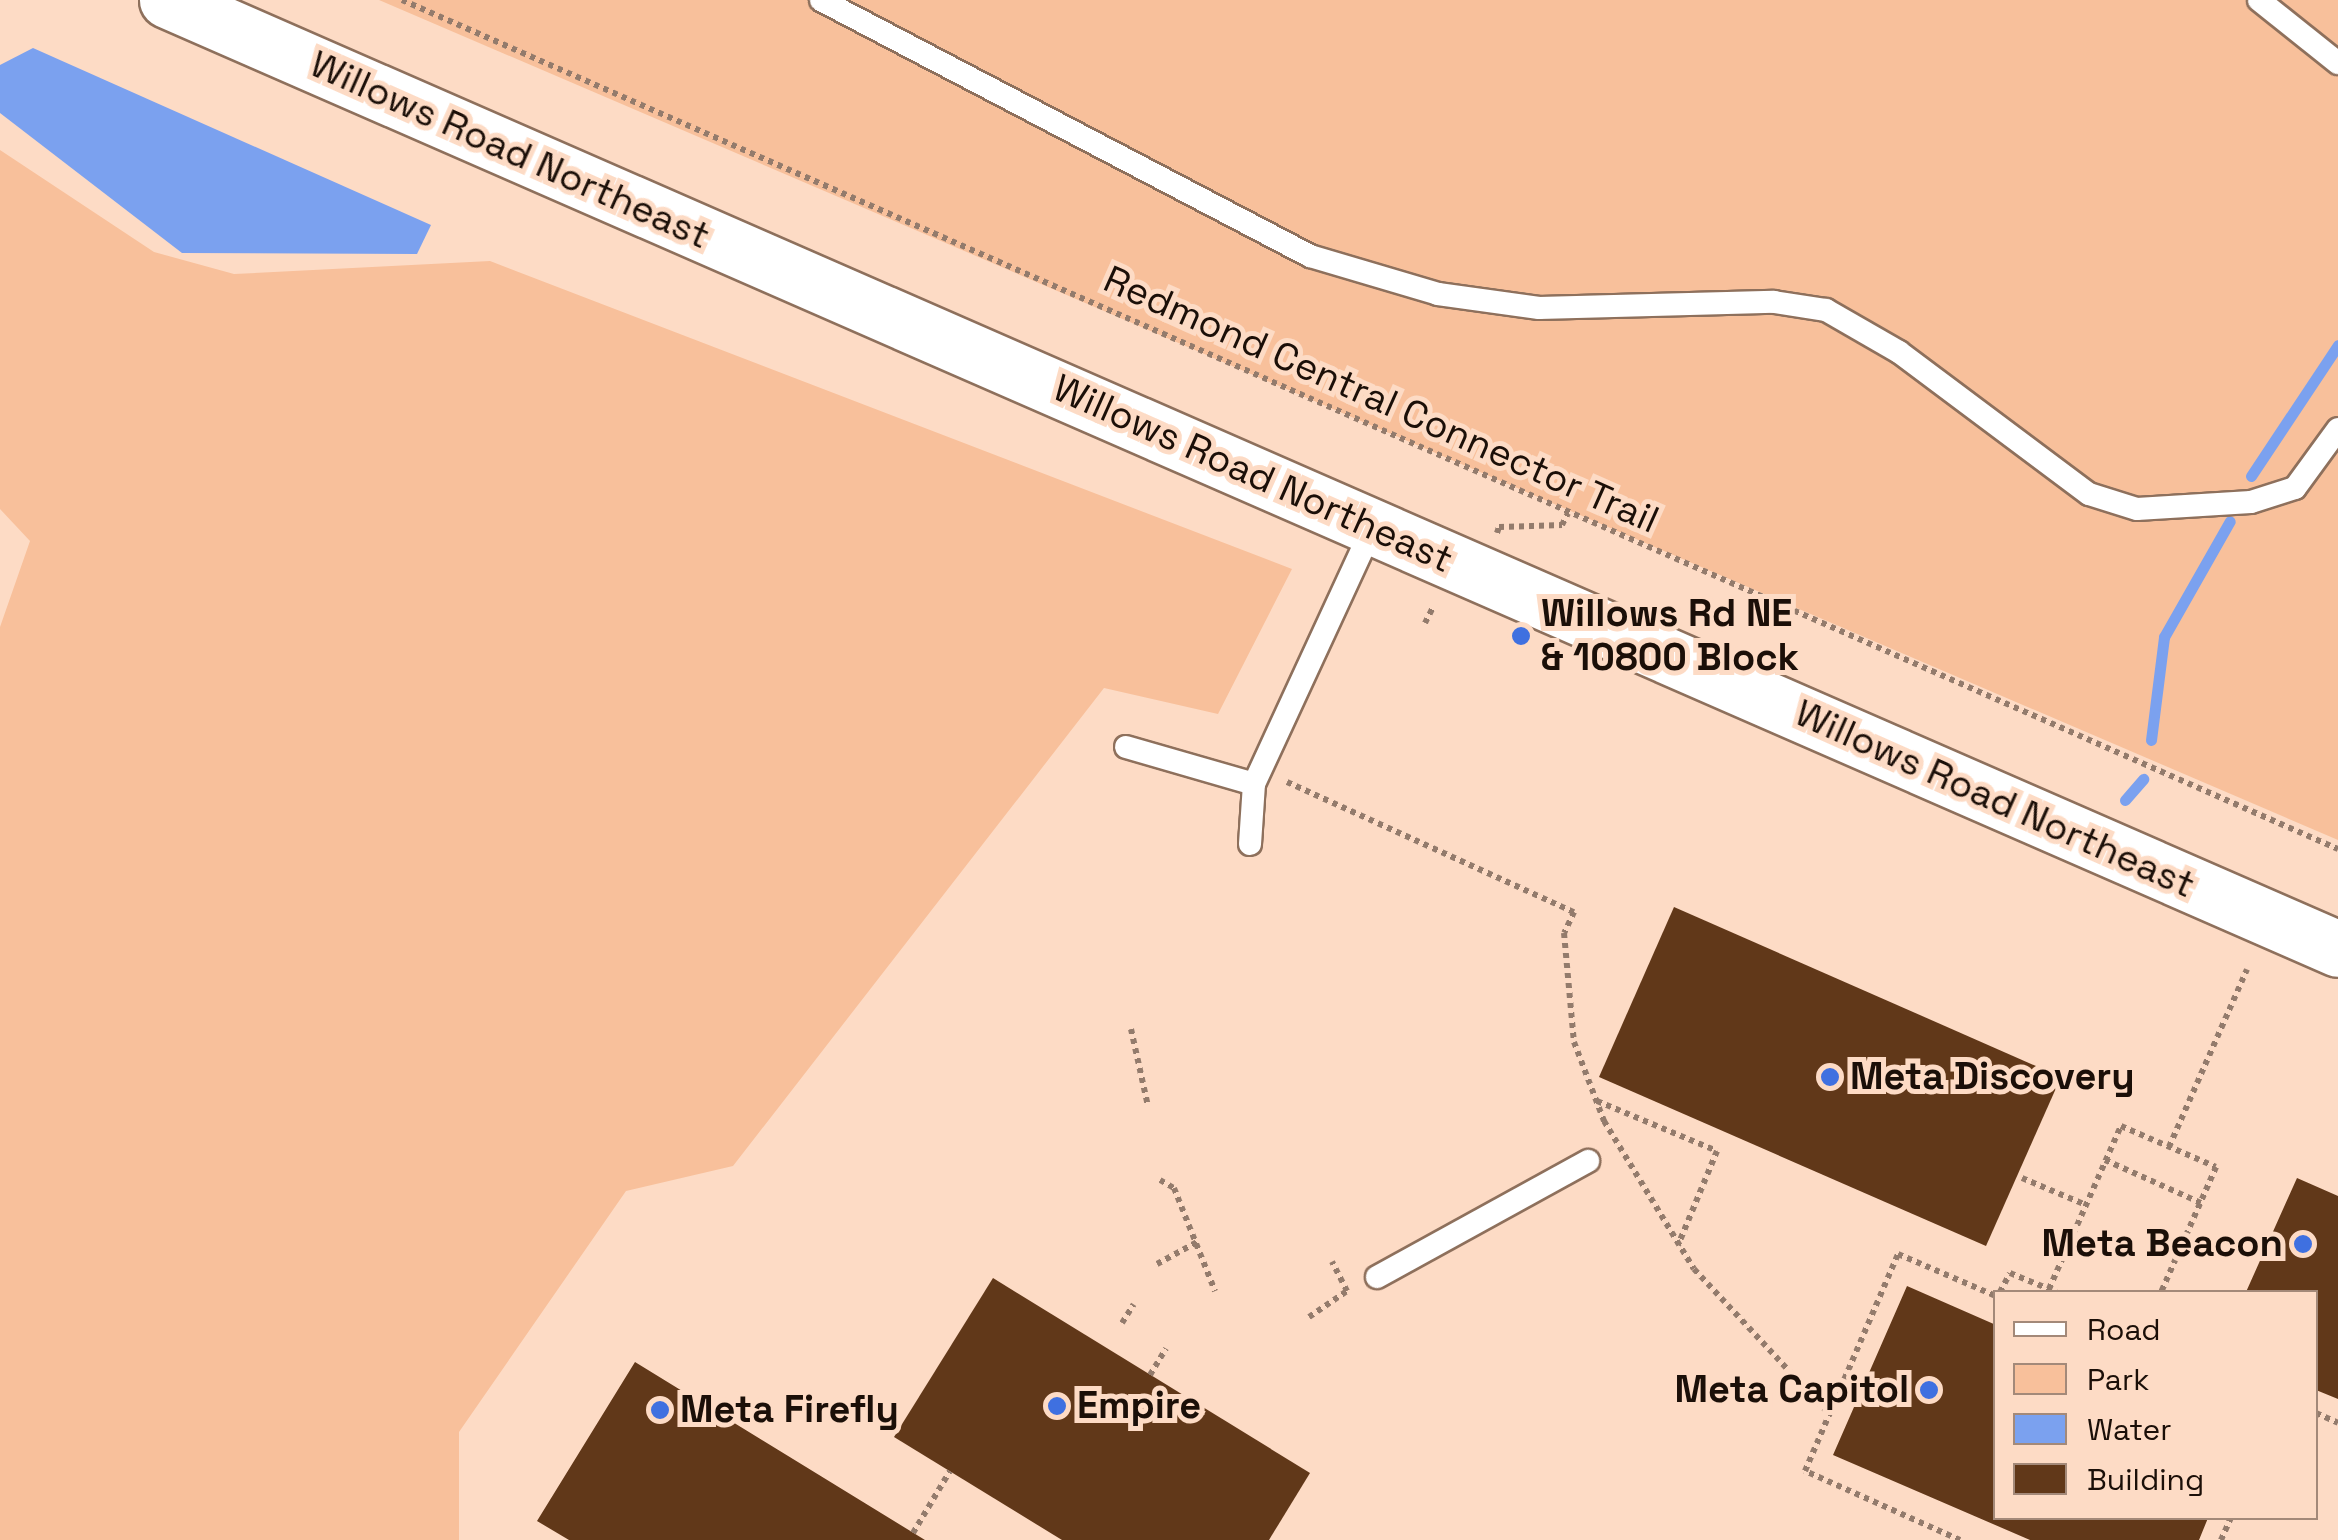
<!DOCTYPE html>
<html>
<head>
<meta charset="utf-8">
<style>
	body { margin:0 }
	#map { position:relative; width:2338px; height:1540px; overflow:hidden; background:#fddbc5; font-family:"Space Grotesk",sans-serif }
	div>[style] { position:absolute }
	.green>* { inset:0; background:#f8c09b }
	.water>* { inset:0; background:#7ba1ef }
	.stream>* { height:11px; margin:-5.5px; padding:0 5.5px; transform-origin:5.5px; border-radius:5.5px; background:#7ba1ef }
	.building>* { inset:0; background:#613819 }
	.path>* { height:6px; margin-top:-3px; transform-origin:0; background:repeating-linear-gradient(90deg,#937b6c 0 5px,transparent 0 10px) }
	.roads { filter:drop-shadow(2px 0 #8e705c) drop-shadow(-2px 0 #8e705c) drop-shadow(0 2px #8e705c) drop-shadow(0 -2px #8e705c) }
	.lane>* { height:22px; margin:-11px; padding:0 11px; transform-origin:11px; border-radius:11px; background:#fff }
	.secondary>* { height:55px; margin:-27.5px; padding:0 27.5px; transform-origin:27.5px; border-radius:27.5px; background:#fff }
	.dots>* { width:28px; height:28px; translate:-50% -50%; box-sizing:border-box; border:5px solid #fddbc5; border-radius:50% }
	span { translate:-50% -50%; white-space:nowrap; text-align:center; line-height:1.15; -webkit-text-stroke:10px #fddbc5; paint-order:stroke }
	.street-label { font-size:38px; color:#1b0f08 }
	.poi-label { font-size:38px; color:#1b0f08; font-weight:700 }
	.left { translate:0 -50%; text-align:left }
	.right { translate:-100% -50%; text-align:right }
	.legend { position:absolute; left:1993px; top:1290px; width:325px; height:230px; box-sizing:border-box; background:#fddbc5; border:2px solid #a38979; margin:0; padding:12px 18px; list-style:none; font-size:30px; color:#1b0f08 }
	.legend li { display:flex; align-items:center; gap:20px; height:50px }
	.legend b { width:50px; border:2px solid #a38979 }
</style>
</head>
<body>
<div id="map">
	<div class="green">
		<div style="clip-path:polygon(379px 0,2338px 0,2338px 840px)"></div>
		<div style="clip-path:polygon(0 150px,154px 252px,234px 274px,490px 261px,1292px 569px,1218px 714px,1104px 688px,733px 1166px,626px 1191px,459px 1432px,459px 1540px,0 1540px,0 627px,30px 541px,0 509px)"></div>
	</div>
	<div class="water">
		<div style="clip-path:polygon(33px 48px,431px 225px,417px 254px,182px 253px,0 113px,0 65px)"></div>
	</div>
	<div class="stream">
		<div style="left:2251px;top:476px;width:157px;rotate:-56.4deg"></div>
		<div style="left:2151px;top:740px;width:104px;rotate:-82.8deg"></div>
		<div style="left:2164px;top:637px;width:133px;rotate:-60.4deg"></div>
		<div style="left:2125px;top:800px;width:28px;rotate:-49deg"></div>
	</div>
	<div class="building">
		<div style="clip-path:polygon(1674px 907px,2061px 1077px,1986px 1246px,1599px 1077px)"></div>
		<div style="clip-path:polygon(2297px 1178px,2338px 1196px,2338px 1399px,2316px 1390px,2316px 1292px,2246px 1292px)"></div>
		<div style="clip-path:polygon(993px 1278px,1310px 1473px,1269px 1540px,1062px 1540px,894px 1437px)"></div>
		<div style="clip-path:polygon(1907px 1286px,1996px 1325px,1996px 1518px,2208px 1518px,2199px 1540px,2030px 1540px,1833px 1455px)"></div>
		<div style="clip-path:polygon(635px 1362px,793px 1459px,925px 1540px,569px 1540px,537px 1521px)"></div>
	</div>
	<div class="path">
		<div style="left:402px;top:0;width:2114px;rotate:23.68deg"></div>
		<div style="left:1497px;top:533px;width:6px;rotate:-72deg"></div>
		<div style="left:1499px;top:527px;width:63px;rotate:-1.8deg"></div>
		<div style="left:1562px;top:525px;width:13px;rotate:-63deg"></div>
		<div style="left:1425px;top:623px;width:18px;rotate:-63deg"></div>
		<div style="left:1287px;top:782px;width:315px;rotate:24.4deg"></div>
		<div style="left:1574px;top:912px;width:23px;rotate:115deg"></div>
		<div style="left:1564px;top:933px;width:109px;rotate:84.8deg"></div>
		<div style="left:1574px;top:1042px;width:85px;rotate:69.2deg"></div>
		<div style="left:1604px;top:1121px;width:173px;rotate:58.7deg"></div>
		<div style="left:1694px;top:1269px;width:198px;rotate:47deg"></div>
		<div style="left:1131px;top:1029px;width:79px;rotate:77.6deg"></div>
		<div style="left:1597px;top:1101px;width:130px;rotate:22.6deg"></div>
		<div style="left:1717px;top:1151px;width:102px;rotate:112.5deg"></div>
		<div style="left:2169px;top:1147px;width:194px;rotate:-66.3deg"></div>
		<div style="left:2105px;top:1160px;width:105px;rotate:24.1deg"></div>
		<div style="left:2022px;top:1178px;width:69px;rotate:22.9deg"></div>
		<div style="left:1160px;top:1180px;width:16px;rotate:30deg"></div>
		<div style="left:1174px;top:1188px;width:111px;rotate:68.3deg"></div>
		<div style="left:1157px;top:1264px;width:46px;rotate:-28.8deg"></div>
		<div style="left:2049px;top:1289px;width:178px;rotate:-66.2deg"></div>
		<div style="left:2121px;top:1126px;width:103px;rotate:23.3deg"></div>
		<div style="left:2216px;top:1167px;width:137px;rotate:113.7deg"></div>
		<div style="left:2000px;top:1292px;width:21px;rotate:-62deg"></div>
		<div style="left:2010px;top:1273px;width:50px;rotate:22.4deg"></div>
		<div style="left:1309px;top:1317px;width:46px;rotate:-34.4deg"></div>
		<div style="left:1347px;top:1291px;width:33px;rotate:-117deg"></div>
		<div style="left:1122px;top:1323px;width:22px;rotate:-58deg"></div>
		<div style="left:1150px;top:1375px;width:31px;rotate:-59deg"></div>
		<div style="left:2316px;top:1413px;width:24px;rotate:24deg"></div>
		<div style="left:913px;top:1533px;width:72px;rotate:-59.2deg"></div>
		<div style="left:1960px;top:1540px;width:170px;rotate:-156deg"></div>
		<div style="left:1805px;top:1471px;width:236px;rotate:-66.8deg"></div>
		<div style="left:1898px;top:1254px;width:107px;rotate:23.2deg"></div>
		<div style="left:2221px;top:1540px;width:24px;rotate:-66deg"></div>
	</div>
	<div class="roads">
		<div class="lane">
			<div style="left:821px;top:0;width:552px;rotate:27.63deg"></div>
			<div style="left:1310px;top:256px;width:134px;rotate:16.5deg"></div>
			<div style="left:1438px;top:294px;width:102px;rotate:7.9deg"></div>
			<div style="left:1539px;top:308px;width:235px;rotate:-1.5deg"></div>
			<div style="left:1774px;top:302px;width:53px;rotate:8.7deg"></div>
			<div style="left:1826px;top:310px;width:84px;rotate:29.9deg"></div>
			<div style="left:1899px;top:352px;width:237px;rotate:36.8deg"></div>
			<div style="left:2089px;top:494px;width:50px;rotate:17.4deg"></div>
			<div style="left:2137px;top:509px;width:114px;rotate:-3.5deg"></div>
			<div style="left:2251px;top:502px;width:46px;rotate:-17.7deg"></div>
			<div style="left:2295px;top:488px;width:73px;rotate:-53.9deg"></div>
			<div style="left:2259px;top:0;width:101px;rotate:38.6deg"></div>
			<div style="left:1126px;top:747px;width:133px;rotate:16.1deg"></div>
			<div style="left:1250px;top:844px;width:60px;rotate:-86.2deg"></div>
			<div style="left:1254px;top:784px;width:284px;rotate:-65.2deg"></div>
			<div style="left:1377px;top:1277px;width:241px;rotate:-28.8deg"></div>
		</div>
		<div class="secondary">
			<div style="left:167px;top:0;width:2369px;rotate:23.61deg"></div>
		</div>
	</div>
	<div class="dots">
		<div style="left:1521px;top:636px;background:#3f70e0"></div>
		<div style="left:1830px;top:1077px;background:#3f70e0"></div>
		<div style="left:2303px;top:1244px;background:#3f70e0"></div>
		<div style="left:1929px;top:1390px;background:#3f70e0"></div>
		<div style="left:1057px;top:1406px;background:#3f70e0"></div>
		<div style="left:660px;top:1410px;background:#3f70e0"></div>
	</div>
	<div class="street-label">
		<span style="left:510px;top:150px;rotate:24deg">Willows Road Northeast</span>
		<span style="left:1381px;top:400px;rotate:24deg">Redmond Central Connector Trail</span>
		<span style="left:1253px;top:474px;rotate:24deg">Willows Road Northeast</span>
		<span style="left:1995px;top:799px;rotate:24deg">Willows Road Northeast</span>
	</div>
	<div class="poi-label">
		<span class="left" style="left:1541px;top:636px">Willows Rd NE<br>&amp; 10800 Block</span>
		<span class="left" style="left:1850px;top:1077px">Meta Discovery</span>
		<span class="right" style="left:2283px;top:1244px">Meta Beacon</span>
		<span class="right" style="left:1909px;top:1390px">Meta Capitol</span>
		<span class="left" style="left:1077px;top:1406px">Empire</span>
		<span class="left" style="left:680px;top:1410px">Meta Firefly</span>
	</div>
	<ul class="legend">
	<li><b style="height:12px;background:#fff"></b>Road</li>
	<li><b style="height:28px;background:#f8c09b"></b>Park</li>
	<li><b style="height:28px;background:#7ba1ef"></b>Water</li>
	<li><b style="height:28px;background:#613819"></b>Building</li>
	</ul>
</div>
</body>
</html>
